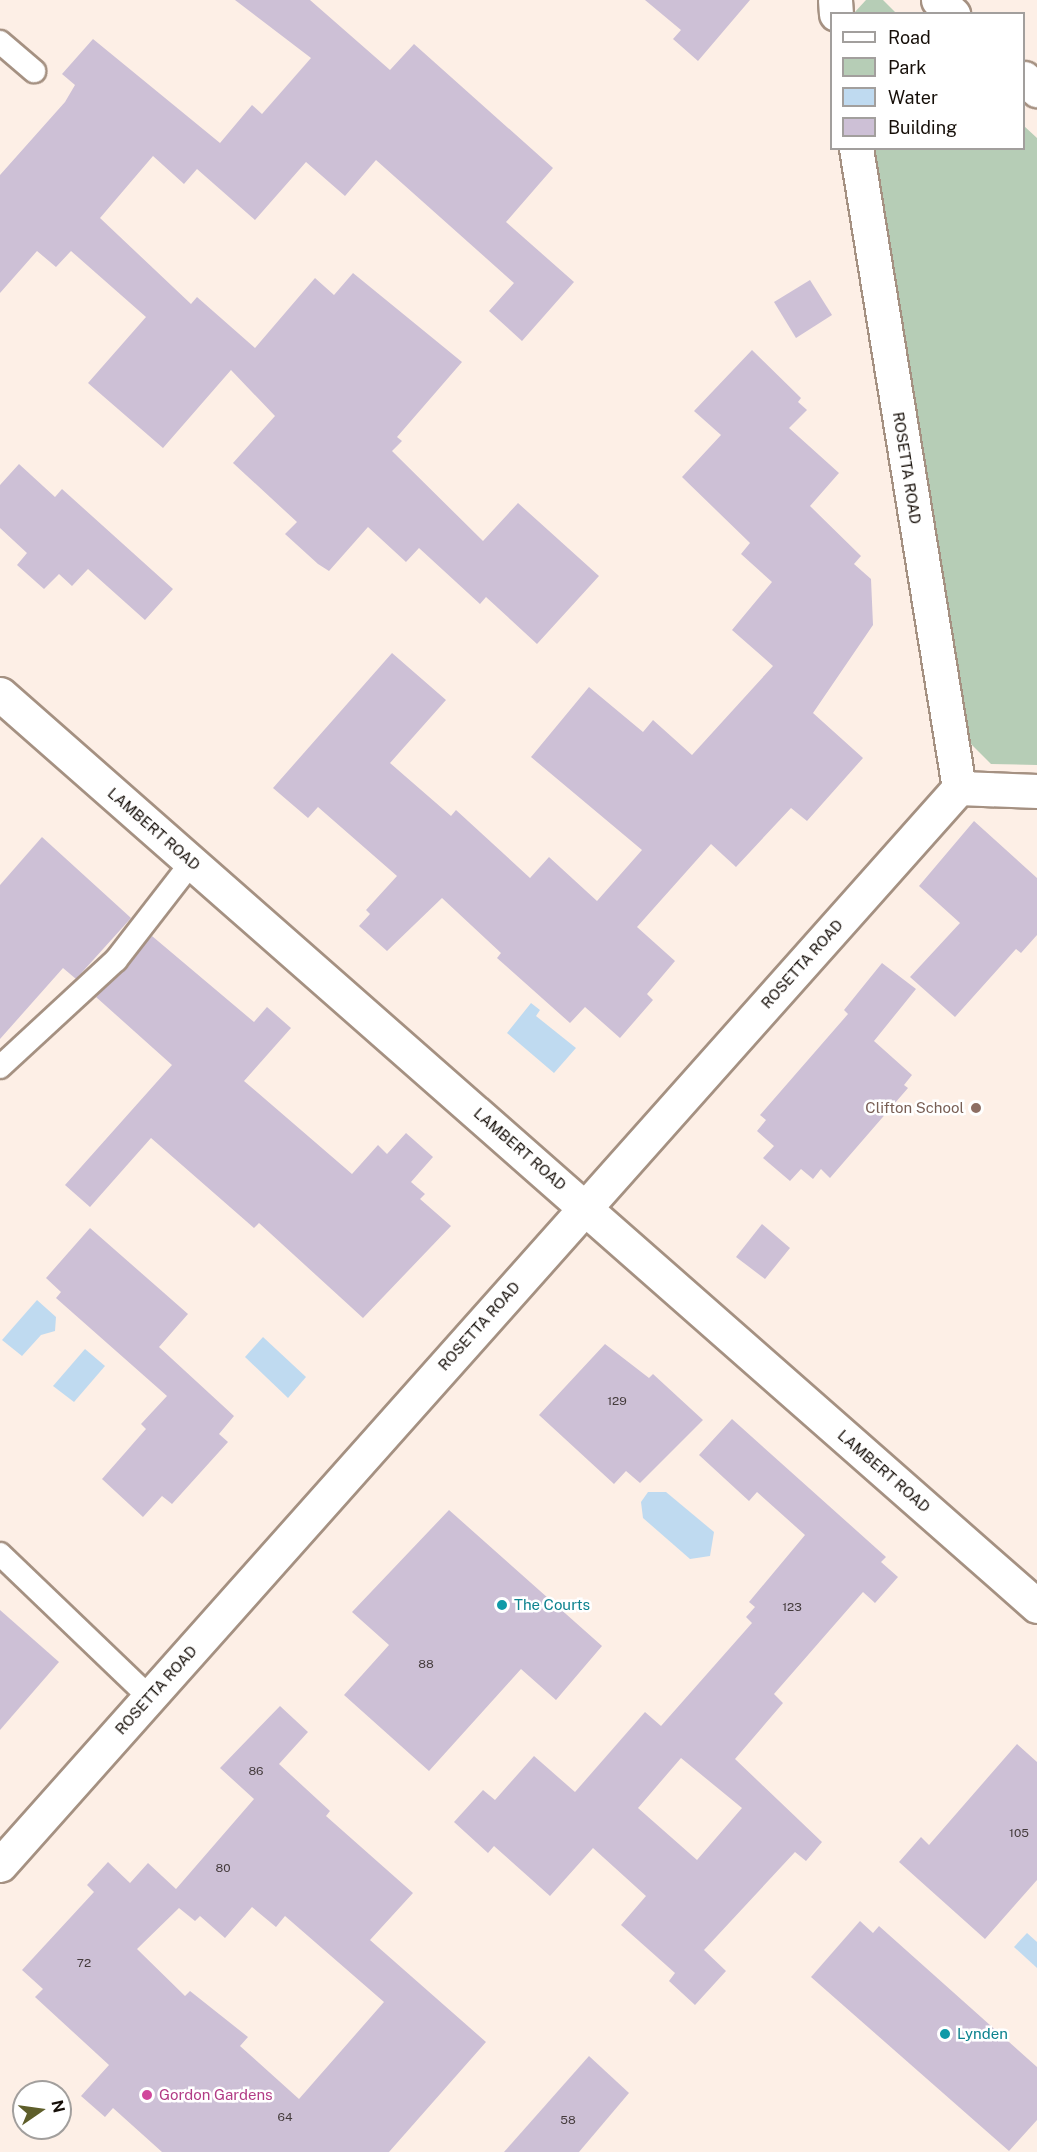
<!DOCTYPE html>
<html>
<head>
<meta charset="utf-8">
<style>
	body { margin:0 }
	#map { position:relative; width:1037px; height:2152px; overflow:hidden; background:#fdefe6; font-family:"Public Sans",sans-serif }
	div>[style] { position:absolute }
	.green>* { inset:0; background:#b6cdb6 }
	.water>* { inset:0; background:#bfdaf0 }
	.building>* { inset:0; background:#cdc0d6 }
	.roads { filter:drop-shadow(2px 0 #a59182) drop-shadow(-2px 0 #a59182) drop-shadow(0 2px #a59182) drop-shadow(0 -2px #a59182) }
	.lane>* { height:22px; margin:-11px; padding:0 11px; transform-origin:11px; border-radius:11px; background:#fff }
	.street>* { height:33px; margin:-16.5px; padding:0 16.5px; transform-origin:16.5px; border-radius:16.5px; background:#fff }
	.secondary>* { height:33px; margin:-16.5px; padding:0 16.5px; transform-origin:16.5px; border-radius:16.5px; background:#fff }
	.dots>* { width:16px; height:16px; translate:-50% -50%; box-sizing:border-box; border:3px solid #fff; border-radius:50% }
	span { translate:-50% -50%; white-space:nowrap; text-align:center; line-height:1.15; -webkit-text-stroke:5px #fff; paint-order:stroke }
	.number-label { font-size:12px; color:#443b3c }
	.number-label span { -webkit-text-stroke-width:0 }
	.street-label { font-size:15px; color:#160f09 }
	.education-label { font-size:15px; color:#785e54 }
	.right { translate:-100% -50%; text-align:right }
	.culture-label { font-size:15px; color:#0d838f }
	.left { translate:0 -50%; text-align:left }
	.hotel-label { font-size:15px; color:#b23c85 }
	.legend { position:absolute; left:830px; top:12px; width:195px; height:138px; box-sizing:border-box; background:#fff; border:2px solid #a29f9d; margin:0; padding:8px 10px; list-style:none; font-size:18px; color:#160f09 }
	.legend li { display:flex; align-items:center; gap:12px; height:30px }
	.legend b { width:30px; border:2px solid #a29f9d }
	.north { position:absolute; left:12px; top:2080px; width:60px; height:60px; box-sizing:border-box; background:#fff; border:2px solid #a29f9d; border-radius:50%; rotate:77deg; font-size:16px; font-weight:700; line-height:24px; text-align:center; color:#160f09 }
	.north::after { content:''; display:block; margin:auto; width:21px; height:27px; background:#5e5e2a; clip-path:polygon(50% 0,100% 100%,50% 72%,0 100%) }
</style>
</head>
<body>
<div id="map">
	<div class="green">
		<div style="clip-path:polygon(866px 0,883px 0,896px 13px,854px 13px)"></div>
		<div style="clip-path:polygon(1024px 126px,1037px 138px,1037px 765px,991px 764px,967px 740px,874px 149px,1024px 148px)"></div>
	</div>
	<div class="water">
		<div style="clip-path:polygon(531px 1003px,540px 1010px,536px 1016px,576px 1048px,554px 1073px,507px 1033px)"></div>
		<div style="clip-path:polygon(37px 1300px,56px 1317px,55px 1331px,41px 1335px,22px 1356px,2px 1340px)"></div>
		<div style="clip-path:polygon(263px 1337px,306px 1377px,288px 1398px,245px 1357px)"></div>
		<div style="clip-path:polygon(85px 1349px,105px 1366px,74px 1402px,53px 1386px)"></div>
		<div style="clip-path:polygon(648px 1492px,666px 1492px,714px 1532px,710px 1556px,690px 1559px,643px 1518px,641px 1502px)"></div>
		<div style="clip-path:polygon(1027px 1933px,1037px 1942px,1037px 1968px,1014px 1947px)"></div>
	</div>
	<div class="building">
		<div style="clip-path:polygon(235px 0,310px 0,390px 70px,414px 44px,553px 168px,506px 222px,574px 282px,522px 341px,489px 311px,514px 283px,376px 160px,345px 196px,306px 162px,255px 220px,197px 169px,184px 184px,153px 156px,100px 218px,191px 304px,197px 297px,255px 348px,315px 278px,334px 295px,353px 273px,462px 362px,397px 437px,402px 441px,392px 451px,483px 541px,518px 503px,599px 576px,537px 644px,486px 597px,480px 604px,419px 548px,406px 562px,368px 527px,329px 571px,318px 564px,285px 534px,297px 522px,233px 463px,275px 416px,231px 370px,163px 448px,88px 383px,146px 317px,71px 251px,56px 267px,37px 251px,0 293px,0 175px,65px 102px,75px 85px,62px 74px,93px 39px,220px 143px,252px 105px,262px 114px,311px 58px)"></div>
		<div style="clip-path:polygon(645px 0,750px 0,698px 61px,673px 39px,681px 30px)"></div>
		<div style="clip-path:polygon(810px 280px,832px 315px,796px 338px,774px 302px)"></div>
		<div style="clip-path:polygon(752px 350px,801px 398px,798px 402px,807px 410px,789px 428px,839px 473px,810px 506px,861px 556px,854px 564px,871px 579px,873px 625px,813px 713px,863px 758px,807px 821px,791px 808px,736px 867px,711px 844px,637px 927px,675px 961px,647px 994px,653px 1000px,620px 1038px,585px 1007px,570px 1023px,497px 958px,501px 953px,442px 898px,387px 951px,359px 926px,370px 914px,366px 910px,397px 876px,318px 807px,308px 818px,273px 788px,392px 653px,446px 700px,390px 763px,451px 816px,456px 810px,530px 878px,549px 857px,597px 901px,642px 850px,531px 757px,589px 687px,643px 732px,653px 720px,692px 755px,773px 666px,732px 630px,772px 582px,741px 554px,750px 543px,682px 477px,721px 435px,694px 411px)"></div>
		<div style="clip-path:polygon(19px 464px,55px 497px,62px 489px,173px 589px,145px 620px,88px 569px,72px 586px,59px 574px,44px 589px,17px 565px,27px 553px,0 528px,0 485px)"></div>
		<div style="clip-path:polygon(974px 821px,1037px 878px,1037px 935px,1021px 953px,1016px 949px,955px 1017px,910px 977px,960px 923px,919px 886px)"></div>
		<div style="clip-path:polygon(42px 837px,131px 918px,76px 979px,63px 968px,0 1039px,0 885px)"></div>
		<div style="clip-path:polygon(152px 936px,254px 1022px,267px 1007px,291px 1028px,244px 1081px,352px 1174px,378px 1145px,387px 1154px,406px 1133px,433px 1157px,411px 1182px,425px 1194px,420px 1199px,451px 1226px,363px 1318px,259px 1223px,254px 1228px,151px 1138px,90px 1207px,65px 1185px,172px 1065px,96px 997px)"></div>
		<div style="clip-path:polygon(882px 963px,916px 989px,874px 1041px,912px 1075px,904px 1085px,908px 1088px,830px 1178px,821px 1169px,813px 1179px,801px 1169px,790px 1181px,763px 1158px,774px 1146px,757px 1131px,766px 1120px,760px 1115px,848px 1014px,844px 1010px)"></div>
		<div style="clip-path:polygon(762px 1224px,790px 1248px,765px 1279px,736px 1257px)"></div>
		<div style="clip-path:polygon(90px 1228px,188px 1314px,159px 1347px,234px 1416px,219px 1434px,228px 1442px,172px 1504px,162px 1496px,143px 1517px,102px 1479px,146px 1429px,141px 1424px,167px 1396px,56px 1298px,61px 1292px,46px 1278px)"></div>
		<div style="clip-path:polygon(605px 1344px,649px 1378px,653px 1374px,703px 1420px,640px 1483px,626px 1471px,614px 1484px,539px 1415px)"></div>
		<div style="clip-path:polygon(evenodd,732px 1419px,886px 1557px,881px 1562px,898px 1577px,875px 1603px,863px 1592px,774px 1694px,783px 1703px,735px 1759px,822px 1842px,806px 1861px,795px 1852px,704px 1950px,726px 1971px,695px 2005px,669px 1981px,675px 1973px,621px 1925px,646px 1896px,593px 1848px,550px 1896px,494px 1846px,488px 1853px,454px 1822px,483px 1790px,495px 1800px,534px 1756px,575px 1792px,645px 1712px,661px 1726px,752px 1623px,746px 1617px,755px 1607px,749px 1602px,805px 1535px,757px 1492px,749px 1501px,699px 1455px,732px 1419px,681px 1758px,742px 1808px,697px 1860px,638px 1808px,681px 1758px)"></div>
		<div style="clip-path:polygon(449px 1510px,602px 1646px,556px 1700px,521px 1669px,429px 1771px,344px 1695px,389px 1645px,352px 1612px)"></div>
		<div style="clip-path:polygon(0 1610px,59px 1662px,0 1730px)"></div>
		<div style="clip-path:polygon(evenodd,280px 1706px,308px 1732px,279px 1764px,330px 1811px,326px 1816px,413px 1893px,370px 1940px,486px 2042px,389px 2152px,162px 2152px,113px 2108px,105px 2117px,81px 2096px,109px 2065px,35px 1997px,43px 1989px,22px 1970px,94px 1892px,87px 1885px,108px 1862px,130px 1883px,148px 1863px,176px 1889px,254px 1799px,220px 1768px,280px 1706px,252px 1907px,276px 1927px,285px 1916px,384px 2002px,299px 2099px,240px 2046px,248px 2037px,190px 1991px,185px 1996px,137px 1949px,179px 1908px,195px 1921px,200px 1916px,225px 1938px,252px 1907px)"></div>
		<div style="clip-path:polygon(1017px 1744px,1037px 1762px,1037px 1880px,985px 1939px,899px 1862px,921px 1837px,929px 1845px)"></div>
		<div style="clip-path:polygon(860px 1921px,873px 1933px,879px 1926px,1037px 2067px,1037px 2120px,1009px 2151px,811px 1977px)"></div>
		<div style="clip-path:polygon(589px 2056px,629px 2093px,579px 2152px,504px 2152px)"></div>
	</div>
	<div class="roads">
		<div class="lane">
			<div style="left:0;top:42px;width:45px;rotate:40.5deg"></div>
			<div style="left:0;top:1067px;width:158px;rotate:-42.7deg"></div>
			<div style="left:116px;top:960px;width:124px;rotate:-52.2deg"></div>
			<div style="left:0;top:1554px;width:207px;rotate:43.8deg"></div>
		</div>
		<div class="street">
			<div style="left:835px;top:0;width:14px;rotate:86deg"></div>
			<div style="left:856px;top:148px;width:648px;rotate:80.86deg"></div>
			<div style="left:0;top:694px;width:1381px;rotate:41.33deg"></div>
			<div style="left:959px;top:788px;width:78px;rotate:2.2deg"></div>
			<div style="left:0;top:1865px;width:1442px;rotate:-48.32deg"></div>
		</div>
		<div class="secondary">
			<div style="left:938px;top:0;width:21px;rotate:43deg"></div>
			<div style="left:1024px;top:78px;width:18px;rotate:43deg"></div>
		</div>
	</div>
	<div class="dots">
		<div style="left:976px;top:1108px;background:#8d6e63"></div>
		<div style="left:502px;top:1605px;background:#0f9aa8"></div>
		<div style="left:945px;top:2034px;background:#0f9aa8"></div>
		<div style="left:147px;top:2095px;background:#d1479c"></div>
	</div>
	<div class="number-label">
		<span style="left:617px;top:1402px">129</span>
		<span style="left:792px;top:1608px">123</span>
		<span style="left:426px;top:1665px">88</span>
		<span style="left:256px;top:1772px">86</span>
		<span style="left:1019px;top:1834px">105</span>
		<span style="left:223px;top:1869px">80</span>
		<span style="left:84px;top:1964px">72</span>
		<span style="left:285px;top:2118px">64</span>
		<span style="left:568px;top:2121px">58</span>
	</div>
	<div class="street-label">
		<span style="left:907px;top:468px;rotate:81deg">ROSETTA ROAD</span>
		<span style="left:154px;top:829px;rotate:41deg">LAMBERT ROAD</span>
		<span style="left:802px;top:964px;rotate:-48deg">ROSETTA ROAD</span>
		<span style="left:520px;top:1149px;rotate:41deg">LAMBERT ROAD</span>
		<span style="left:479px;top:1326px;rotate:-48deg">ROSETTA ROAD</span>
		<span style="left:884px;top:1471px;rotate:41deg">LAMBERT ROAD</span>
		<span style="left:156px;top:1690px;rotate:-48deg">ROSETTA ROAD</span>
	</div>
	<div class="education-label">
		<span class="right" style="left:964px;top:1108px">Clifton School</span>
	</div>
	<div class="culture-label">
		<span class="left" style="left:514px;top:1605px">The Courts</span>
		<span class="left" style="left:957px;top:2034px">Lynden</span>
	</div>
	<div class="hotel-label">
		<span class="left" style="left:159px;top:2095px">Gordon Gardens</span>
	</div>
	<ul class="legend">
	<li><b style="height:8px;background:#fff"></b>Road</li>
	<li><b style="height:16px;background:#b6cdb6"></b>Park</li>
	<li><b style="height:16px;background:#bfdaf0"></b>Water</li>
	<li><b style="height:16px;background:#cdc0d6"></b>Building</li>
	</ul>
	<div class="north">N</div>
</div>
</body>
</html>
